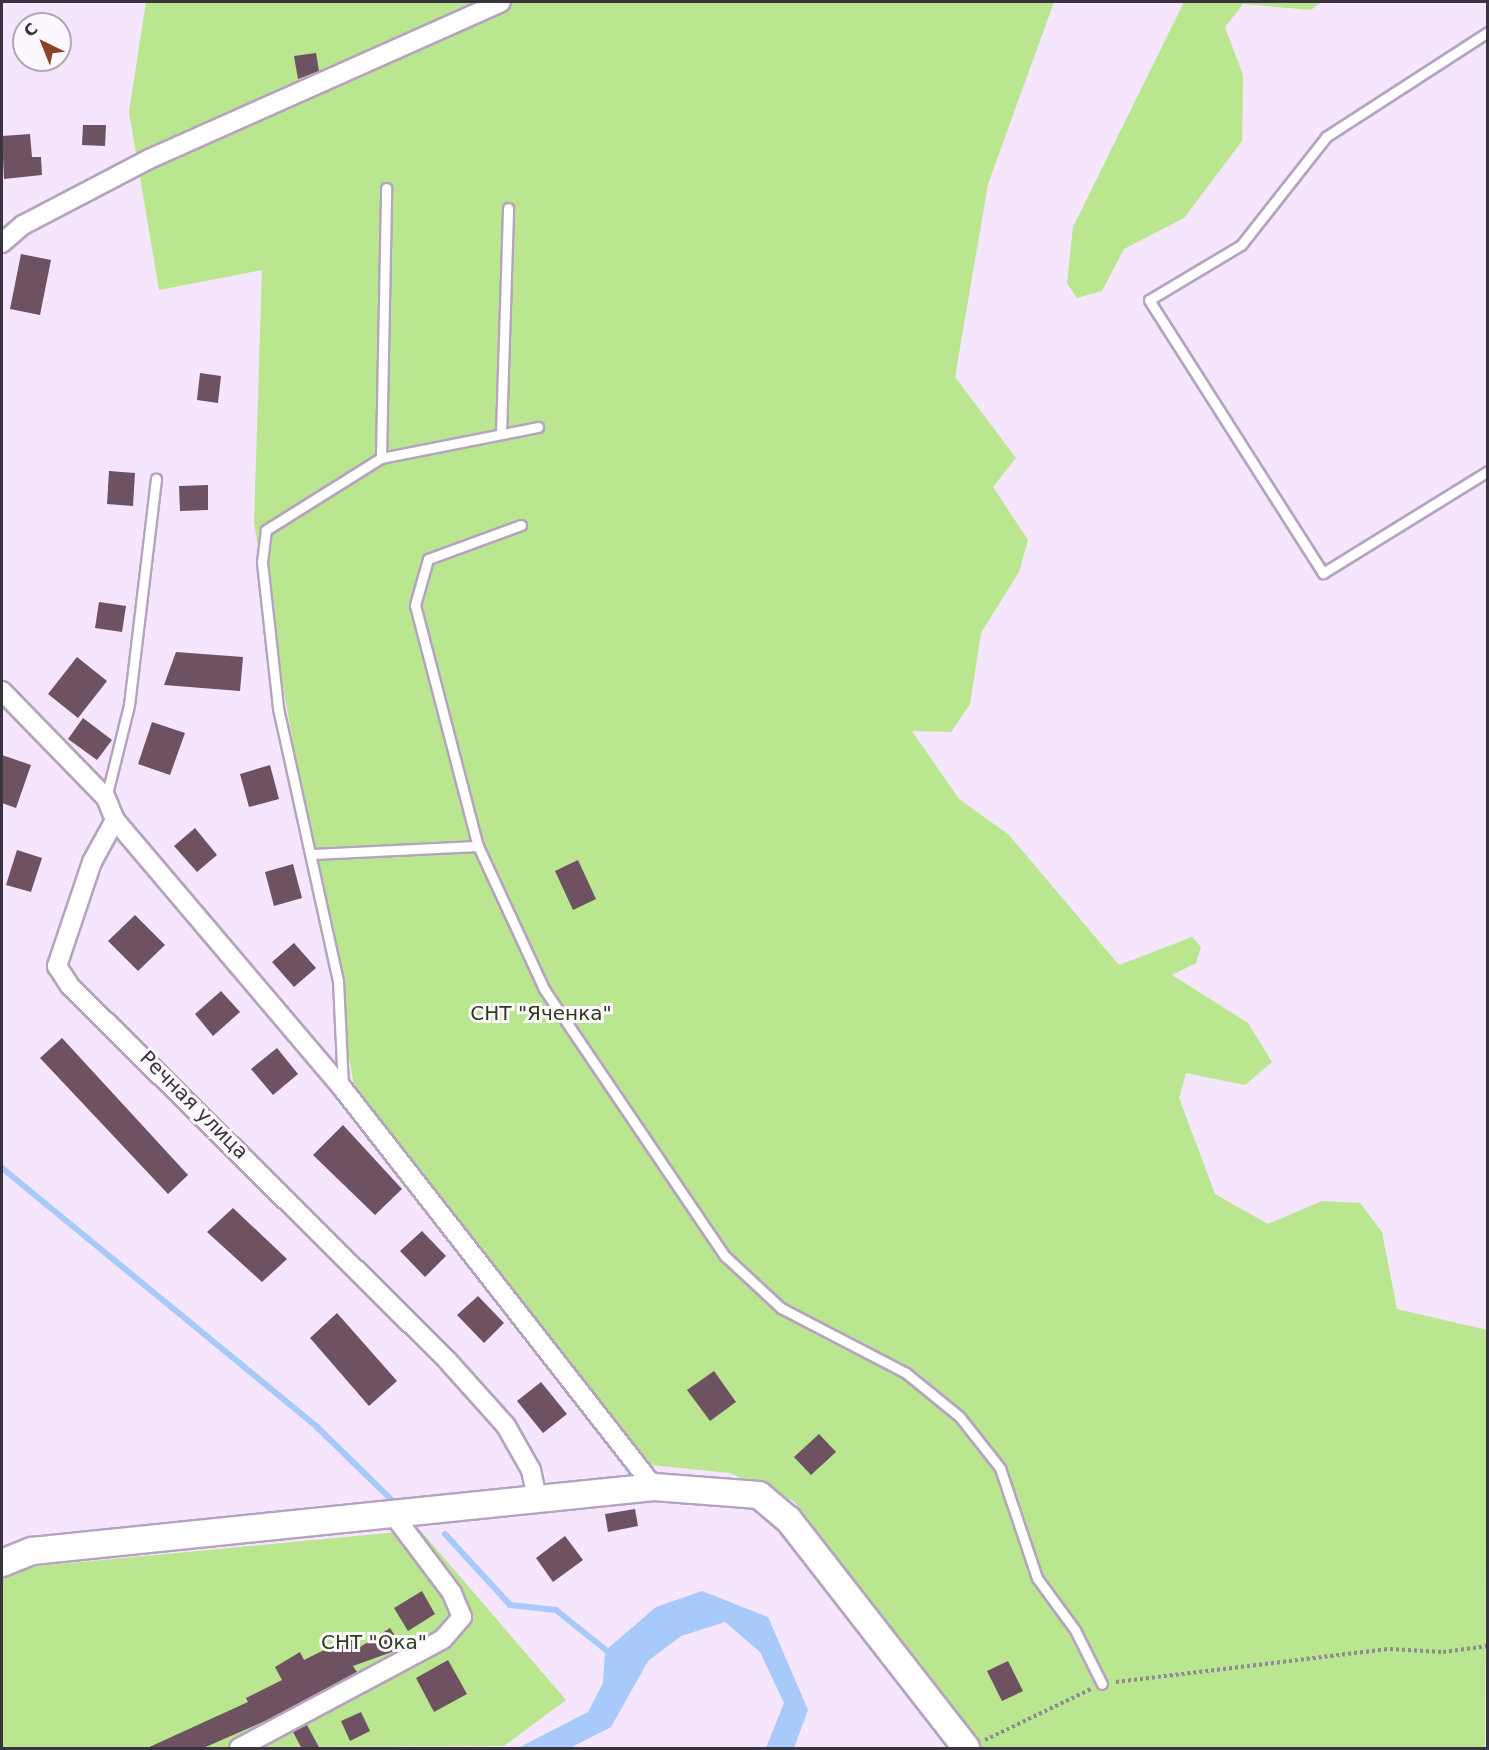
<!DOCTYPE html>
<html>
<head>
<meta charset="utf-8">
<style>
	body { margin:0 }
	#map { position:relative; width:1489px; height:1750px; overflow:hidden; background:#f5e5fd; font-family:"DejaVu Sans",sans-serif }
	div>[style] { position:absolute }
	.green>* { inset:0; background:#b9e68e }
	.water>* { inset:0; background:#a7cafa }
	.stream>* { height:6px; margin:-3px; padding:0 3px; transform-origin:3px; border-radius:3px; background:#a7cafa }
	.building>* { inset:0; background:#6e5262 }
	.path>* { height:4px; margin-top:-2px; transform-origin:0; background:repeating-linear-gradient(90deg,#938899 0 3px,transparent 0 6px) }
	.roads { filter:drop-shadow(2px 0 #b6a3bf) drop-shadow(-2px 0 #b6a3bf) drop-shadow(0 2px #b6a3bf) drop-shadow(0 -2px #b6a3bf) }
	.lane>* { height:9px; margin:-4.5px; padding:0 4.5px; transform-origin:4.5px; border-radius:4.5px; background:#fff }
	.street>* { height:18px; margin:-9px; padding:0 9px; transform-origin:9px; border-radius:9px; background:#fff }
	.secondary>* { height:26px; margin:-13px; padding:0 13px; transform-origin:13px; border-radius:13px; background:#fff }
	span { translate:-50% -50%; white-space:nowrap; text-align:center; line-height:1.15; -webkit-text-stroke:6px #fcf8fe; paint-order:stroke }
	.park-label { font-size:20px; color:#2c3e19 }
	.street-label { font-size:20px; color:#3a323e }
	.frame { position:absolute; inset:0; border:3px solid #3a323e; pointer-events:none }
	.north { position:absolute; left:12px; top:12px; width:60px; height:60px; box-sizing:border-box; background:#fcf8fe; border:2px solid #aea9b1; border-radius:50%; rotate:317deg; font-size:16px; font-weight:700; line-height:24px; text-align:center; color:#3a323e }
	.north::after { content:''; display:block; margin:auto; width:21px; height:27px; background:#8c4325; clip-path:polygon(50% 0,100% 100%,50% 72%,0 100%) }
</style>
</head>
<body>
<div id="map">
	<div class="green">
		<div style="clip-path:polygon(146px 2px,1054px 2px,988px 184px,955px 377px,1016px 458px,993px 487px,1028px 540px,1019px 572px,981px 633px,970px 704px,951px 732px,912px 731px,959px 799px,1009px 835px,1119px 965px,1192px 937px,1201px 947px,1196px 963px,1172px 975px,1248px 1023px,1272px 1062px,1245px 1085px,1186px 1073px,1179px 1098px,1215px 1194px,1268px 1224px,1322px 1201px,1360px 1203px,1382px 1232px,1397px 1309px,1487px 1330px,1485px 1748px,979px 1748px,794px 1501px,730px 1473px,651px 1465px,355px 1091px,254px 523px,262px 270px,159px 290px,129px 112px)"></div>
		<div style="clip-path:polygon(1184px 2px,1321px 2px,1311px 10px,1243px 4px,1225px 27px,1243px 75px,1242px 141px,1184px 218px,1124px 249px,1102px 291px,1077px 298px,1067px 283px,1073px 227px)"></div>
		<div style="clip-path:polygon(420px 1530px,566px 1700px,504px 1746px,2px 1748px,2px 1579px,28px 1567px)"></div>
	</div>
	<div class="water">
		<div style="clip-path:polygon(702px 1591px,768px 1617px,808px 1710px,794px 1748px,766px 1748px,784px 1703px,760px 1652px,725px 1622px,681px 1636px,648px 1661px,611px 1727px,570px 1748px,518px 1748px,588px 1712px,603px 1683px,605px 1651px,656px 1607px)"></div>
	</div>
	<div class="stream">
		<div style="left:2px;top:1168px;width:408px;rotate:39.4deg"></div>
		<div style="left:317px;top:1427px;width:110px;rotate:44.3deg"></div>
		<div style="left:445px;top:1534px;width:96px;rotate:47.5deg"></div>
		<div style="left:510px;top:1605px;width:46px;rotate:6.2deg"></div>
		<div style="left:556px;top:1610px;width:70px;rotate:38.7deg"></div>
	</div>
	<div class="building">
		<div style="clip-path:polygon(316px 53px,319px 71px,298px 79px,294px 56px)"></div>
		<div style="clip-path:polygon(83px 125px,106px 125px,105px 146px,82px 145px)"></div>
		<div style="clip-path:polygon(30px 134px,32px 157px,41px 157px,42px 175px,4px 179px,2px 136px)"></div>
		<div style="clip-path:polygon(21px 254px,51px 260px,40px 315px,10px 309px)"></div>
		<div style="clip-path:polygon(200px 373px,221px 376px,218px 403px,197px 400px)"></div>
		<div style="clip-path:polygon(109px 471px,135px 473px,133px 506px,107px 504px)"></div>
		<div style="clip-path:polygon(208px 485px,208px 510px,180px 511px,179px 486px)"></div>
		<div style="clip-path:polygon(99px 602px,126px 606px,122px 632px,95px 628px)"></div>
		<div style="clip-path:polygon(176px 652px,243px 657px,240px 691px,164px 685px)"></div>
		<div style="clip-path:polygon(77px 657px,107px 681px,78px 718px,48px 694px)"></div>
		<div style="clip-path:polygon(83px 718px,112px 740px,97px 760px,68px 739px)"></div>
		<div style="clip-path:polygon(152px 722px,185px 733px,170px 775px,138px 764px)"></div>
		<div style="clip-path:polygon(2px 755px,31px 765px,16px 808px,2px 803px)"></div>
		<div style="clip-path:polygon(270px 765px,279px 799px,249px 807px,240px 774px)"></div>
		<div style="clip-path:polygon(195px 828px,217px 855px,197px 872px,174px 846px)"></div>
		<div style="clip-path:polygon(17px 850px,42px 858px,31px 892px,6px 885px)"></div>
		<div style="clip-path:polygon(578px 860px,596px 899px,573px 910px,555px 871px)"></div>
		<div style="clip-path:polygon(293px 864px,302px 898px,274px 906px,265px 872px)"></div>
		<div style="clip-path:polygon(135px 915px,165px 945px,138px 971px,108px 941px)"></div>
		<div style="clip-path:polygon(294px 943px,316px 968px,294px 987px,272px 962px)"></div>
		<div style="clip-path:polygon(221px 991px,240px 1012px,213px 1036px,195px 1014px)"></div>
		<div style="clip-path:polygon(62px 1038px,188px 1175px,168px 1194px,40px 1058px)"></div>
		<div style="clip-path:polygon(277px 1048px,298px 1074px,273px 1095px,251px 1069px)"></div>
		<div style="clip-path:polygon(343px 1125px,402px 1189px,375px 1215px,313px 1155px)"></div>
		<div style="clip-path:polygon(233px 1208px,287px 1259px,262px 1282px,207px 1232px)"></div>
		<div style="clip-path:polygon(422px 1231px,446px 1256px,425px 1277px,400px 1251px)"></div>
		<div style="clip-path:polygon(478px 1296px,504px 1323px,484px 1343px,457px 1315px)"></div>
		<div style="clip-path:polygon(337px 1313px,397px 1381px,369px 1406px,310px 1338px)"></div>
		<div style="clip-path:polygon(714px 1371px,736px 1402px,710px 1421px,687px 1390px)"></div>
		<div style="clip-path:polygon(541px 1382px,567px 1414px,543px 1433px,517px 1401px)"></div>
		<div style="clip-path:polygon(819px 1434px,836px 1452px,811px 1475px,794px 1457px)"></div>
		<div style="clip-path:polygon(635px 1509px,638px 1526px,608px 1532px,605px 1514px)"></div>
		<div style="clip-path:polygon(565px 1536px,583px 1560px,553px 1582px,536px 1558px)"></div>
		<div style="clip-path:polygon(422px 1591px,435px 1614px,408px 1631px,394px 1608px)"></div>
		<div style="clip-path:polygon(390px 1628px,403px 1648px,353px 1666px,357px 1672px,272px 1718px,201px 1749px,145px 1749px,248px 1702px,246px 1698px,282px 1680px,275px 1667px,300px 1652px,304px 1660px,354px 1635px,360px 1647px)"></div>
		<div style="clip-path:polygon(448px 1660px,467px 1694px,434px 1712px,416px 1678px)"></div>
		<div style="clip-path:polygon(1008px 1661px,1023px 1691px,1002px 1701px,987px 1671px)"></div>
		<div style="clip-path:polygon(361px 1712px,370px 1731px,350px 1741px,341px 1721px)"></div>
		<div style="clip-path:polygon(307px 1725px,320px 1749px,302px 1749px,293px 1732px)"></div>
	</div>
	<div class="path">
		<div style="left:1116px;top:1682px;width:276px;rotate:-6.9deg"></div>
		<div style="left:1390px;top:1649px;width:53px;rotate:3.2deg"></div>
		<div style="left:1443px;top:1652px;width:45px;rotate:-7.6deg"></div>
		<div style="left:985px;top:1740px;width:118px;rotate:-25.7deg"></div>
	</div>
	<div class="roads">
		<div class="lane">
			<div style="left:1488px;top:32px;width:193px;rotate:147.1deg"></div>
			<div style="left:1326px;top:137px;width:137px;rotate:128.2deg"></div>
			<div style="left:1241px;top:245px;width:107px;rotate:149.1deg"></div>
			<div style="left:1149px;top:300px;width:324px;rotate:57.5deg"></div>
			<div style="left:1323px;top:573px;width:194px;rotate:-31.7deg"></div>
			<div style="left:501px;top:434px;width:226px;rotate:-88.2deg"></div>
			<div style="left:381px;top:458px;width:270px;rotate:-88.9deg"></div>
			<div style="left:521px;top:525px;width:99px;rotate:159.9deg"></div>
			<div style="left:428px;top:559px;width:48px;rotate:105.8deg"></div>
			<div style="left:415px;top:605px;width:249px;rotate:75.4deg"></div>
			<div style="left:478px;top:846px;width:157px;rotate:65.2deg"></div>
			<div style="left:544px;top:989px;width:323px;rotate:55.9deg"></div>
			<div style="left:725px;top:1256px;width:76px;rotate:42.9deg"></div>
			<div style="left:781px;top:1308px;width:141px;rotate:27.5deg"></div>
			<div style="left:906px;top:1373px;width:68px;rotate:39.1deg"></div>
			<div style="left:959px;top:1416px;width:66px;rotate:51.7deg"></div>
			<div style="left:1000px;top:1468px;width:116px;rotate:71.4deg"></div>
			<div style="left:1037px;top:1578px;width:64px;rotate:53.8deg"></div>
			<div style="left:1075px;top:1630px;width:60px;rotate:63.4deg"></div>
			<div style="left:106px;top:798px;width:96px;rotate:-76.1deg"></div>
			<div style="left:129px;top:705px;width:228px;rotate:-83.2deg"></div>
			<div style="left:313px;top:854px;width:165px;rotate:-2.8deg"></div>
			<div style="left:343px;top:1087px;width:106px;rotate:-92.7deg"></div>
			<div style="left:338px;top:981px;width:280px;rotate:-102.4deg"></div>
			<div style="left:278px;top:707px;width:146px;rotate:-96.3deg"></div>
			<div style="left:262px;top:562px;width:32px;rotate:-83deg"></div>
			<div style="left:266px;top:530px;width:136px;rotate:-32.1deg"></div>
			<div style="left:381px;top:458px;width:160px;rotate:-11.2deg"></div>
		</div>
		<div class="street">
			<div style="left:2px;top:243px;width:28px;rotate:-41deg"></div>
			<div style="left:23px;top:225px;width:142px;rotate:-27.6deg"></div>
			<div style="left:149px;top:159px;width:385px;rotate:-24deg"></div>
			<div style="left:2px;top:691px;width:149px;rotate:45.8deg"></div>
			<div style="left:106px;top:798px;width:24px;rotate:68deg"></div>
			<div style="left:115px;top:820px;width:353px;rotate:49.7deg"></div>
			<div style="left:343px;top:1089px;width:505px;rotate:52deg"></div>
			<div style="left:115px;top:820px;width:48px;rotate:118.7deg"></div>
			<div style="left:92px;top:862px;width:110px;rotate:108.6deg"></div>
			<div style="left:57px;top:966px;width:24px;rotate:57deg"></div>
			<div style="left:70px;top:986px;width:531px;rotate:44.77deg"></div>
			<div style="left:447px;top:1360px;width:89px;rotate:48.2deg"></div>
			<div style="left:506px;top:1426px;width:51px;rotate:60.4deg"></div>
			<div style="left:531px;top:1470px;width:29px;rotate:78deg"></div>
			<div style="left:239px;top:1748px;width:231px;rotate:-28.1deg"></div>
			<div style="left:443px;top:1639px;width:29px;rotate:-49deg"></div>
			<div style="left:462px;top:1617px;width:26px;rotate:-113deg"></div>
			<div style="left:452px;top:1593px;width:100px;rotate:-126.9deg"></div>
		</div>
		<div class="secondary">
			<div style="left:2px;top:1563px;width:32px;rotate:-22deg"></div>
			<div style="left:32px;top:1551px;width:625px;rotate:-5.87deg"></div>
			<div style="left:654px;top:1487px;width:105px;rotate:4.4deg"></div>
			<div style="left:759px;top:1495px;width:38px;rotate:40deg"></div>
			<div style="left:788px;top:1519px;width:290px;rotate:52.1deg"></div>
		</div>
	</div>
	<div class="park-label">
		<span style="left:541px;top:1013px">СНТ "Яченка"</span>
		<span style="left:374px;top:1642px">СНТ "Ока"</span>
	</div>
	<div class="street-label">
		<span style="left:194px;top:1105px;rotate:45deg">Речная улица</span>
	</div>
	<div class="frame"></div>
	<div class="north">С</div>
</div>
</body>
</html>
